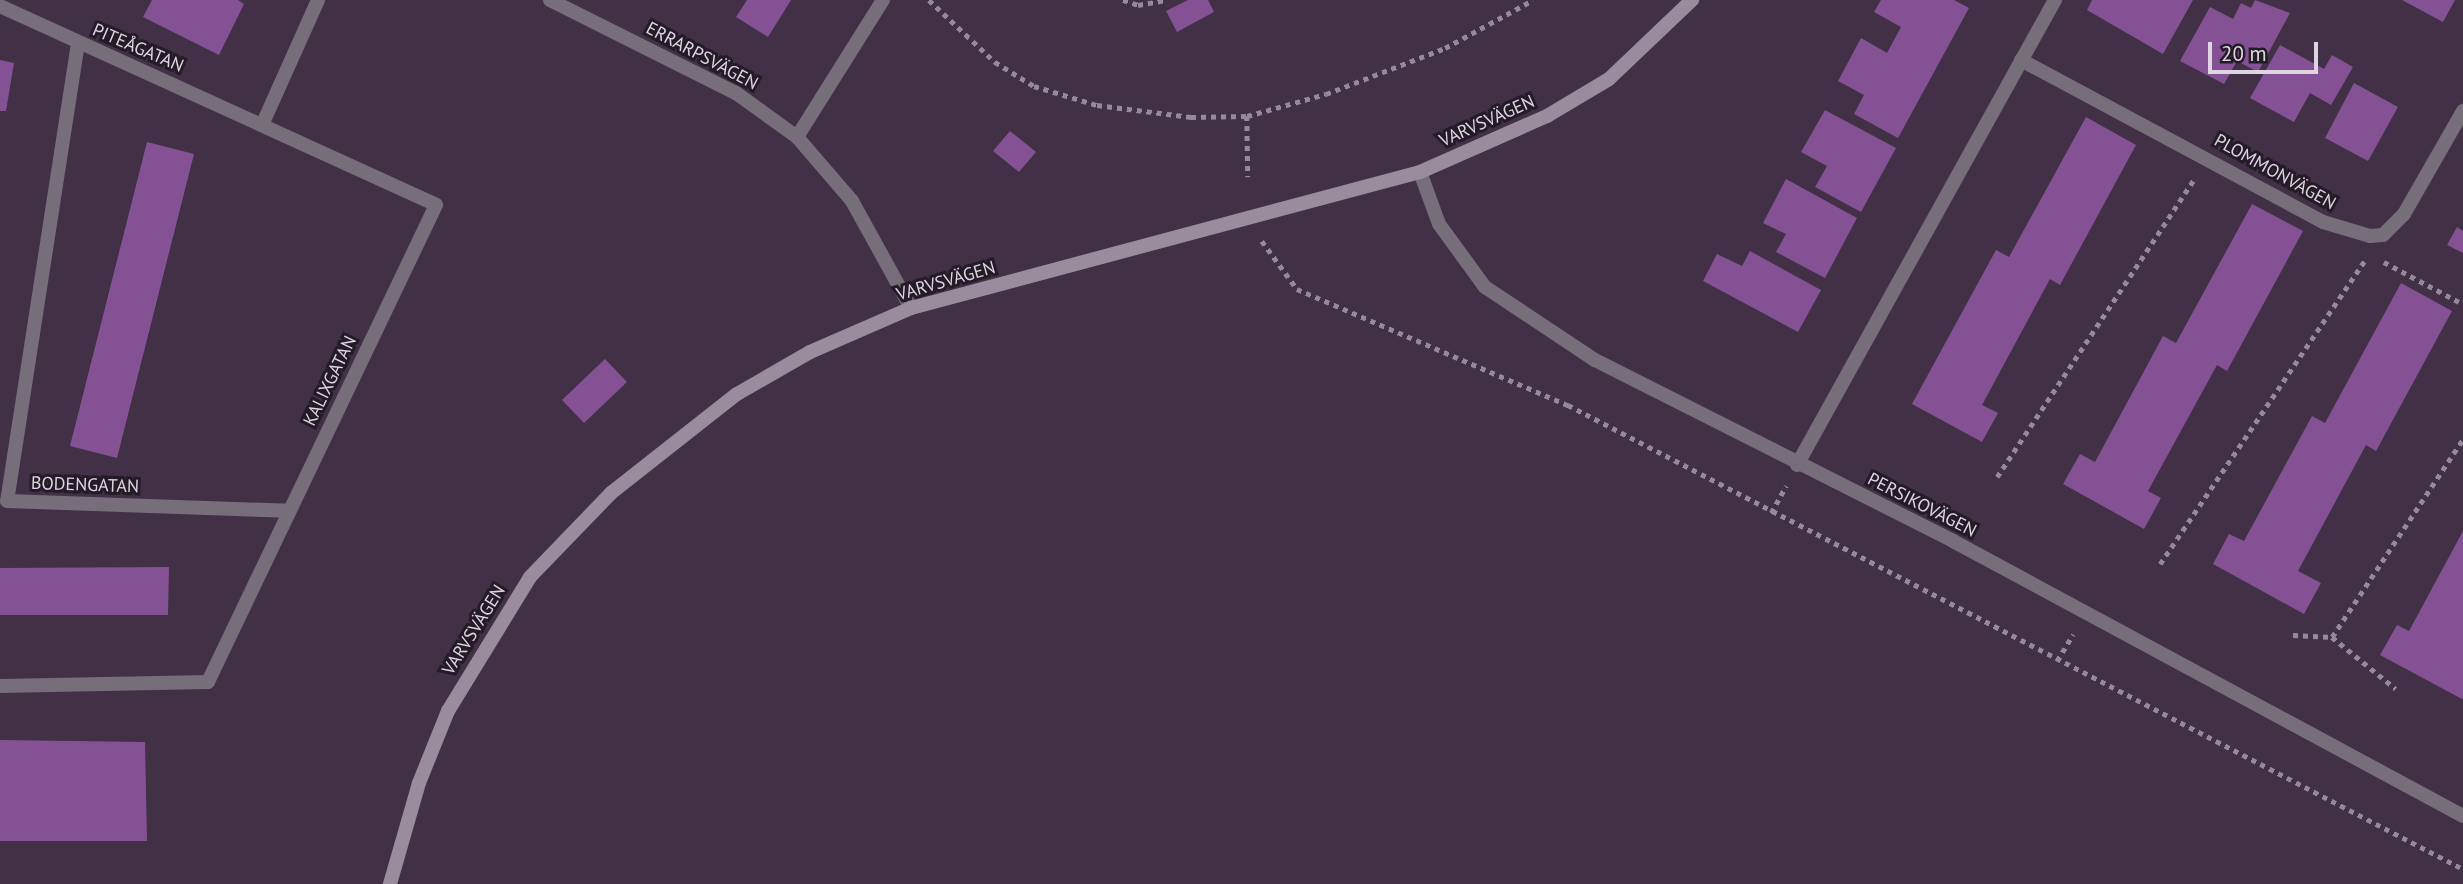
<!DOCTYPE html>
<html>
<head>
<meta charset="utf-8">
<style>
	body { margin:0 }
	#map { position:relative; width:2463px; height:884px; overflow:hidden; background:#413046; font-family:"PT Sans",sans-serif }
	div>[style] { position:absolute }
	.building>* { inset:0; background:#845294 }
	.path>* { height:4.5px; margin-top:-2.25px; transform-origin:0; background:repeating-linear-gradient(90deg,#96899a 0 5px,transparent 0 10px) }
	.street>* { height:14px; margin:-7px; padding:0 7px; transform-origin:7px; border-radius:7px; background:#766e79 }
	.secondary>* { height:14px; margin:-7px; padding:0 7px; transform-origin:7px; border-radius:7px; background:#998c9d }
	span { translate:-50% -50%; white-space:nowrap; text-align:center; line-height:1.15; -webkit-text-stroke:6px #231c26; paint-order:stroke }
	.street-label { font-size:18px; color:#dfd4e2 }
	.scale { position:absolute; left:2208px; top:42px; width:110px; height:32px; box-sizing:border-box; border:4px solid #dfd4e2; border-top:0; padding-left:9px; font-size:21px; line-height:24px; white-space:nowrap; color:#dfd4e2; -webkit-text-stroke:5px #231c26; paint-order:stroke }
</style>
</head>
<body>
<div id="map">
	<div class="building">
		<div style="clip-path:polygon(152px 0,238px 0,244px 4px,219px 55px,143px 17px)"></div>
		<div style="clip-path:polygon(747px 0,791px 0,768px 37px,736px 17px)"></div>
		<div style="clip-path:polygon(1188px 0,1208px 0,1214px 12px,1177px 32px,1166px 11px)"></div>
		<div style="clip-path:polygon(1881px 0,1954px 0,1969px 8px,1898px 138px,1854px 114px,1864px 95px,1838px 81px,1861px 38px,1887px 53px,1901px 27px,1874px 12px)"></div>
		<div style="clip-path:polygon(2092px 0,2193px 0,2163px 54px,2087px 10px)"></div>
		<div style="clip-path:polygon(2255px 0,2290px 13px,2258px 72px,2237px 61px,2224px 84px,2180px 61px,2210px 7px,2233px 19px,2241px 3px,2251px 8px)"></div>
		<div style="clip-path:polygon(2402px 0,2455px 0,2443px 22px)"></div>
		<div style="clip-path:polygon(2280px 45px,2324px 69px,2332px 55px,2353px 67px,2331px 105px,2310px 93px,2294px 122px,2250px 98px)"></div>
		<div style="clip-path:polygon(0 60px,14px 63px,6px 111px,0 111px)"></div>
		<div style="clip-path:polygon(2354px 83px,2398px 107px,2368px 161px,2325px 138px)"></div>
		<div style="clip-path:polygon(1825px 110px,1896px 148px,1861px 212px,1815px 187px,1827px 166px,1801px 152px)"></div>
		<div style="clip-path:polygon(2086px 117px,2136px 145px,2060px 285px,2050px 279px,1982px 405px,1998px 413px,1982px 442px,1912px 404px,1996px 250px,2009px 257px)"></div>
		<div style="clip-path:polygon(1010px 131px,1036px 152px,1019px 172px,993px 151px)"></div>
		<div style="clip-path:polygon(147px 142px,194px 154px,117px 458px,70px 446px)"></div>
		<div style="clip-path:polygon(1786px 179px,1857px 218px,1825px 278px,1776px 252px,1786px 234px,1763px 223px)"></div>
		<div style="clip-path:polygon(2252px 204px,2303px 231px,2227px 371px,2217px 365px,2148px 491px,2161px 498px,2144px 529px,2063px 484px,2080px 454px,2095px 462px,2163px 336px,2176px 343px)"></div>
		<div style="clip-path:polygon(2457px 227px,2463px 231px,2463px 253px,2447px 245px)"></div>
		<div style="clip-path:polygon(1750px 251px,1821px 290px,1798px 332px,1703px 281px,1717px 254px,1742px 266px)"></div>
		<div style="clip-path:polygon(2401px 283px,2452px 311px,2376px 451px,2366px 445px,2298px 571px,2321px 583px,2304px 614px,2213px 564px,2229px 534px,2244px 541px,2312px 416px,2325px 423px)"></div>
		<div style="clip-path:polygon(605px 359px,627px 382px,584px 423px,562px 400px)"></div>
		<div style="clip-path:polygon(2463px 531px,2463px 698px,2462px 699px,2380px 655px,2397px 625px,2409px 631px)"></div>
		<div style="clip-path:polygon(169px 567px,168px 615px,0 615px,0 568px)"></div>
		<div style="clip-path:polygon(0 740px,145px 742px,147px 841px,0 841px)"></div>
	</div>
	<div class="path">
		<div style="left:929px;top:0;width:91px;rotate:43.2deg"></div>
		<div style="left:995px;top:62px;width:46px;rotate:31.6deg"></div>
		<div style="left:1034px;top:86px;width:66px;rotate:16.8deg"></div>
		<div style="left:1097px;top:105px;width:95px;rotate:7.3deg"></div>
		<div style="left:1191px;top:117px;width:56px;rotate:-1deg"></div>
		<div style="left:1247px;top:116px;width:82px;rotate:-15.6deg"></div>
		<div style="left:1326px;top:94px;width:128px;rotate:-21.1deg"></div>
		<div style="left:1445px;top:48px;width:100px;rotate:-28.6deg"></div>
		<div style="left:1123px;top:0;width:16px;rotate:18deg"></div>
		<div style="left:1138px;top:5px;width:28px;rotate:-10deg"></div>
		<div style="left:1247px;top:116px;width:61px;rotate:89.1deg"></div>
		<div style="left:1262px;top:241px;width:59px;rotate:53.9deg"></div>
		<div style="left:1297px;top:289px;width:295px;rotate:23.2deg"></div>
		<div style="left:1568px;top:405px;width:1008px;rotate:27.4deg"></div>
		<div style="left:2384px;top:262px;width:89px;rotate:28deg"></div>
		<div style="left:1997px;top:477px;width:357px;rotate:-56.5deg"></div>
		<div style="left:1771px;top:513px;width:31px;rotate:-61deg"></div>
		<div style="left:2160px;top:564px;width:367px;rotate:-56deg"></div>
		<div style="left:2293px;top:635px;width:39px;rotate:3deg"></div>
		<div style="left:2332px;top:637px;width:237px;rotate:-56.5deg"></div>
		<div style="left:2332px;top:637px;width:82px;rotate:39.1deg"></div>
		<div style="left:2057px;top:661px;width:31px;rotate:-59deg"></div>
	</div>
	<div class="street">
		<div style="left:550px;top:0;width:208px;rotate:26.6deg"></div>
		<div style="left:736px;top:93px;width:75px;rotate:35.8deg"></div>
		<div style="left:797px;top:137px;width:84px;rotate:49.3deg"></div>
		<div style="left:852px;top:201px;width:122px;rotate:61.1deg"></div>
		<div style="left:0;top:6px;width:479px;rotate:24.5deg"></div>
		<div style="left:436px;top:205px;width:529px;rotate:115.55deg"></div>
		<div style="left:208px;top:682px;width:208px;rotate:178.9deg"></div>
		<div style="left:78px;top:43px;width:463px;rotate:98.8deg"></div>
		<div style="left:7px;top:501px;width:282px;rotate:2deg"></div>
		<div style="left:2021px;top:60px;width:343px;rotate:28.2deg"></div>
		<div style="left:2323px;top:222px;width:49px;rotate:16.6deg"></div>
		<div style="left:2370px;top:236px;width:13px;rotate:-4deg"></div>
		<div style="left:2383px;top:235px;width:30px;rotate:-45deg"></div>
		<div style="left:2404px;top:214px;width:119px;rotate:-60.2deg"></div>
		<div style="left:263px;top:123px;width:135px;rotate:-65.9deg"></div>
		<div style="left:797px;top:137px;width:162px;rotate:-57.9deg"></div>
		<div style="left:1420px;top:172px;width:55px;rotate:69.9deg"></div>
		<div style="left:1439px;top:224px;width:78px;rotate:53.9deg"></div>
		<div style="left:1485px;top:287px;width:132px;rotate:33.6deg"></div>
		<div style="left:1595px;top:360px;width:401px;rotate:26.8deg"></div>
		<div style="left:1953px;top:541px;width:579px;rotate:28.33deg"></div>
		<div style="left:1797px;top:465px;width:532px;rotate:-60.98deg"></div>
	</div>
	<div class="secondary">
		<div style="left:390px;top:884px;width:105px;rotate:-74deg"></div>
		<div style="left:419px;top:783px;width:78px;rotate:-68.1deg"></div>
		<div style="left:448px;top:711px;width:157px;rotate:-58.5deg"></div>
		<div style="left:530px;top:577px;width:117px;rotate:-46deg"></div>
		<div style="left:611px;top:493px;width:160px;rotate:-38.2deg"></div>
		<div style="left:737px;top:394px;width:84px;rotate:-29.9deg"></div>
		<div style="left:810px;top:352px;width:110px;rotate:-23.5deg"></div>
		<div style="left:911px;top:308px;width:527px;rotate:-14.96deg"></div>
		<div style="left:1420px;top:172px;width:139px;rotate:-23.8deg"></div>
		<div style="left:1547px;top:116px;width:72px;rotate:-30.8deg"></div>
		<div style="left:1609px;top:79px;width:115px;rotate:-43.6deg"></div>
	</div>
	<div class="street-label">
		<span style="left:138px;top:48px;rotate:23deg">PITEÅGATAN</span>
		<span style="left:702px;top:56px;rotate:28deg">ERRARPSVÄGEN</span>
		<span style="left:1487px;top:121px;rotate:-24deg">VARVSVÄGEN</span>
		<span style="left:2275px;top:172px;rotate:29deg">PLOMMONVÄGEN</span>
		<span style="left:946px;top:281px;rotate:-16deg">VARVSVÄGEN</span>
		<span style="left:330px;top:381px;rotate:-64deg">KALIXGATAN</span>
		<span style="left:85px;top:485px;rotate:2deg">BODENGATAN</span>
		<span style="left:1922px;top:505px;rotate:27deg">PERSIKOVÄGEN</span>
		<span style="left:474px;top:630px;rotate:-58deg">VARVSVÄGEN</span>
	</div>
	<div class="scale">20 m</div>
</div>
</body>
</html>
